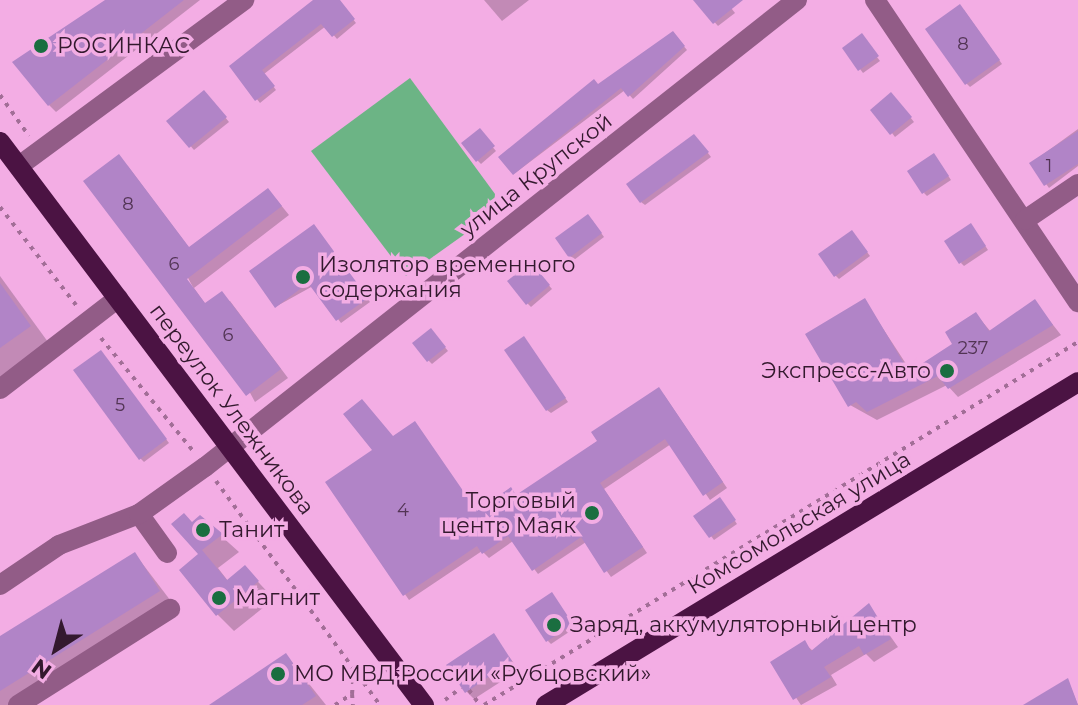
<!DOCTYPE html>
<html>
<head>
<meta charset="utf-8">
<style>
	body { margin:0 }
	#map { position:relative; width:1078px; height:705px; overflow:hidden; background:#f3ade4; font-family:Montserrat,sans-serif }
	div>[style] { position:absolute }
	.green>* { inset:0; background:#6cb485 }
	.shadow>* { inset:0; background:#0003 }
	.building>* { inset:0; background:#b184c7 }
	.path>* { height:4px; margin-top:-2px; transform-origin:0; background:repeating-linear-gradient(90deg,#a26e97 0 4px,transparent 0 10px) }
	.minor>* { height:20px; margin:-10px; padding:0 10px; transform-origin:10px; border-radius:10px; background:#925c87 }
	.major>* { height:20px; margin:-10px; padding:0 10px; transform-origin:10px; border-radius:10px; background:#4b1343 }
	.dots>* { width:22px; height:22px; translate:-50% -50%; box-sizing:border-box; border:4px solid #f3ade4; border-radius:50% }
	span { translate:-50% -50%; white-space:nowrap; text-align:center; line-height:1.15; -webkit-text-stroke:7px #f3ade4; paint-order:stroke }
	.number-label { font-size:18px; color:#523454 }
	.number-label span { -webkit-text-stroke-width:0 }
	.poi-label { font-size:22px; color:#33192e }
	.left { translate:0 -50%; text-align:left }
	.right { translate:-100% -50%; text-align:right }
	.street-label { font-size:22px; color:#33192e }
	.north { position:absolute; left:16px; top:609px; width:80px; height:80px; -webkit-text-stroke:6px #f3ade4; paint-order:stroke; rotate:216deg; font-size:22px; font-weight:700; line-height:32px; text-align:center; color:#33192e }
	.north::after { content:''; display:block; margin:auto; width:28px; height:36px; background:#33192e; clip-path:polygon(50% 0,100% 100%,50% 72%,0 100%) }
</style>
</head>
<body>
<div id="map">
	<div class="green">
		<div style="clip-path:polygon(410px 78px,495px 194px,493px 214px,406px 276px,311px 151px)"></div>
	</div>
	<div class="shadow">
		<div style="clip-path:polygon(108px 0,200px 0,56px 112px,49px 105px)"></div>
		<div style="clip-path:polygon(316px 0,338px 0,356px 23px,337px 39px,326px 26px,264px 74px,276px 90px,260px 103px,231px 67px)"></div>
		<div style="clip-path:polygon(484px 0,529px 0,502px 21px)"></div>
		<div style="clip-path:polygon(695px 0,725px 0,735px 13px,718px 26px)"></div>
		<div style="clip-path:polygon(964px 10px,1002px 64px,970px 87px,966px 83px)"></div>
		<div style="clip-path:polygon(676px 37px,687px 50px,633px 99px,625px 90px,514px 174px,598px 86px)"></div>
		<div style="clip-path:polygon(864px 40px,880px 61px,863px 73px,860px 69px)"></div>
		<div style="clip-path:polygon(208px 96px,229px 122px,194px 150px,169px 121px)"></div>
		<div style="clip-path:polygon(895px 98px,914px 122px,895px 137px,892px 133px)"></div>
		<div style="clip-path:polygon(1078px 129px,1078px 166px,1049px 188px,1031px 163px)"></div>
		<div style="clip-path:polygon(479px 131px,496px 151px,481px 164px,477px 160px)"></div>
		<div style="clip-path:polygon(698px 140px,711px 157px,645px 205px,641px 202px)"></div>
		<div style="clip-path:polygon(937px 159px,951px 180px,927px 196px,924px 193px)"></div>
		<div style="clip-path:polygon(127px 165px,190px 249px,276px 199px,289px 215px,194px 288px,206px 305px,230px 301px,288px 378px,255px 402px)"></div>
		<div style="clip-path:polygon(592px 220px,604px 237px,574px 260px,570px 256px)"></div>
		<div style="clip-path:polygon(974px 229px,988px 250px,964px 266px,961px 263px)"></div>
		<div style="clip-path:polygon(317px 230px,370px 302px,341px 323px,313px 286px,277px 306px)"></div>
		<div style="clip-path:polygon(855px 236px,870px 256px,839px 279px,835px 275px)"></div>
		<div style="clip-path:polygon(531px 264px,552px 289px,531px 307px,527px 303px)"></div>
		<div style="clip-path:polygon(0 276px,56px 353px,0 394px)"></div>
		<div style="clip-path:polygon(865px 301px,912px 373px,955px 345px,976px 314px,991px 332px,1035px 302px,1061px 335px,958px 397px,947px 385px,877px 420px,850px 405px)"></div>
		<div style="clip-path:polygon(434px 334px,448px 351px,432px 364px,428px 360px)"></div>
		<div style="clip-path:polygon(527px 342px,568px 402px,551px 413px,547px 410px)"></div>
		<div style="clip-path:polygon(104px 356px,169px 443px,144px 462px,140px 458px)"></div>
		<div style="clip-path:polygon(664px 395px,727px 488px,710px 500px,671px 444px,604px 489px,647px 553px,611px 577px,586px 542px,538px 574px,513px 541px,489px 558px,482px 551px,409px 600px,328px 483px,415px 423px,477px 513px,517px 497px)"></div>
		<div style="clip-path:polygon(723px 503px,737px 524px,714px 540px,696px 516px)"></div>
		<div style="clip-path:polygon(200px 517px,239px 552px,218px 568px,228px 581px,245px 568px,274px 599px,234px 631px,217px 614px,192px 524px)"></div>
		<div style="clip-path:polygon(135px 554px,180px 613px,33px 705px,0 705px,0 638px)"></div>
		<div style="clip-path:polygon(555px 598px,575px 628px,551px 644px,548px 641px)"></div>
		<div style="clip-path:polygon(869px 606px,898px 647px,874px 662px,866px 654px,831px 675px,837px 685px,801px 705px,772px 662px,804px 643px,813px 651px)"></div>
		<div style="clip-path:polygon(493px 636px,519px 670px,474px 699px,466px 691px)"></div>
		<div style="clip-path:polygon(286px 655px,326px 705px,212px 705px)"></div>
		<div style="clip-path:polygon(1068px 680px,1078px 705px,1027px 705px)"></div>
	</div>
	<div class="building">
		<div style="clip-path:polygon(105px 0,184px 0,48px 106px,12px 62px)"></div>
		<div style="clip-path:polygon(313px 0,340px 0,355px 19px,332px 37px,321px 24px,262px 70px,275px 86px,255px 101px,229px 66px)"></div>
		<div style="clip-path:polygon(693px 0,743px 0,713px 24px)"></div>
		<div style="clip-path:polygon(960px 4px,1000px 60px,965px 85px,925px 29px)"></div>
		<div style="clip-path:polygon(673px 31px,685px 46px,628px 97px,621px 88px,513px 175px,498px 157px,594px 79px,598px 84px)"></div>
		<div style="clip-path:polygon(862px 33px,879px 56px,858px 71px,842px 48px)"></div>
		<div style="clip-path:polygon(204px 90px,227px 117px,189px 148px,166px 121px)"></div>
		<div style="clip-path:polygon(891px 92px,912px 117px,890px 135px,870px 110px)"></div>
		<div style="clip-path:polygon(480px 128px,495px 146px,476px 162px,461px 143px)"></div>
		<div style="clip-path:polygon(1078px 131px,1078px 164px,1044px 186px,1029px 163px)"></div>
		<div style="clip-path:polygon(694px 134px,709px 152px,640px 203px,626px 184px)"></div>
		<div style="clip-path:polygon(934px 153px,949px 176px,922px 194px,907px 171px)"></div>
		<div style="clip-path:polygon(119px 154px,189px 247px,268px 188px,282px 206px,187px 279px,205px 303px,222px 291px,281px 369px,246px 396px,83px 181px)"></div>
		<div style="clip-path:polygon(588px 214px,602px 233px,569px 258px,555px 238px)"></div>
		<div style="clip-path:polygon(971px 223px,986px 246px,959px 264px,944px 241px)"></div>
		<div style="clip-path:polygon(314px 224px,368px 298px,336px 321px,308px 283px,275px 308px,249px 271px)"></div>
		<div style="clip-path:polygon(852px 230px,868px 252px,834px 277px,818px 254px)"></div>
		<div style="clip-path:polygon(531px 262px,550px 285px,526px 305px,507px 281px)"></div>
		<div style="clip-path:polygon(0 283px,31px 326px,0 348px)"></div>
		<div style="clip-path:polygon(865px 298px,909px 372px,952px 344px,945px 332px,976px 312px,989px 331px,1035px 299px,1053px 325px,948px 389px,938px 376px,867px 412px,856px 402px,848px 407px,805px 334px)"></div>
		<div style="clip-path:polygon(431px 328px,446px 347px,427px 362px,412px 343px)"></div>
		<div style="clip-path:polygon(524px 336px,566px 398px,546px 411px,504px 350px)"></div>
		<div style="clip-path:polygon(101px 350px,167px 439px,139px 460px,73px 370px)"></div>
		<div style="clip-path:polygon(659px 387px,723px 482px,703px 496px,665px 439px,600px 483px,643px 547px,604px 573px,581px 537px,532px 571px,508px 536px,482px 554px,477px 546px,403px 596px,325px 482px,372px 450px,343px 414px,362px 399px,393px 436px,415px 421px,477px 511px,511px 487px,516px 495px,597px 441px,591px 432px)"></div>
		<div style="clip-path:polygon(720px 497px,736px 520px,709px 538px,693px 516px)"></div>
		<div style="clip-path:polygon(184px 513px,192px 522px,200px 515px,223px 534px,202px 550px,227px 580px,245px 565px,259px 581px,216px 616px,179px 570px,198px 554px,171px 524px)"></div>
		<div style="clip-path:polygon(135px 552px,160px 591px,0 691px,0 636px)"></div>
		<div style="clip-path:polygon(552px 592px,573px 624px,546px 642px,525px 610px)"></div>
		<div style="clip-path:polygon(869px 603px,891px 639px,864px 655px,859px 646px,824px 667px,831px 677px,793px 700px,770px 662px,805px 640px,811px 651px)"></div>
		<div style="clip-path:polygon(494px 633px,512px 661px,465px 693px,446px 665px)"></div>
		<div style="clip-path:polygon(286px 653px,316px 696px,302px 705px,209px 705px)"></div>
		<div style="clip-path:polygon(1068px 678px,1078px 705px,1023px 705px)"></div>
	</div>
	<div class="path">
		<div style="left:0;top:95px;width:50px;rotate:54.7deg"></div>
		<div style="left:0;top:207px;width:124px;rotate:52.2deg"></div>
		<div style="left:101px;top:338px;width:147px;rotate:50.8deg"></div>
		<div style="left:216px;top:481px;width:278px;rotate:53.8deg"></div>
		<div style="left:469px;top:690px;width:19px;rotate:54deg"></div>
		<div style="left:352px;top:694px;width:11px;rotate:85deg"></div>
		<div style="left:445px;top:700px;width:20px;rotate:-37deg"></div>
		<div style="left:335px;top:705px;width:20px;rotate:-33deg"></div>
		<div style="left:352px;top:694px;width:21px;rotate:-85deg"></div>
		<div style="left:484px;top:705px;width:696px;rotate:-31.43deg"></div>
	</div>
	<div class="minor">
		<div style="left:875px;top:0;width:364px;rotate:56.1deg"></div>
		<div style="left:19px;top:166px;width:280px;rotate:-36.4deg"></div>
		<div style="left:1025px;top:220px;width:64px;rotate:-34.2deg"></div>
		<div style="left:0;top:389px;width:149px;rotate:-37.6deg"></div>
		<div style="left:139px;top:514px;width:48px;rotate:54.3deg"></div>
		<div style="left:0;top:585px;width:71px;rotate:-34.1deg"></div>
		<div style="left:59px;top:545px;width:86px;rotate:-21.2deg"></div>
		<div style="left:139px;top:514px;width:81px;rotate:-35.5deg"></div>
		<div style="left:205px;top:467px;width:754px;rotate:-38.27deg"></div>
		<div style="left:18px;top:705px;width:180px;rotate:-32.3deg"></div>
	</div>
	<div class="major">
		<div style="left:0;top:142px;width:705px;rotate:53.02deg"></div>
		<div style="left:546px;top:705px;width:622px;rotate:-31.26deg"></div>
	</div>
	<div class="dots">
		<div style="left:41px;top:46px;background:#1a6e40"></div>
		<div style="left:303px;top:277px;background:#1a6e40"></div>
		<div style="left:947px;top:371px;background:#1a6e40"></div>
		<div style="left:592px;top:513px;background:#1a6e40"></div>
		<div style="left:203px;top:530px;background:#1a6e40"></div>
		<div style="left:219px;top:598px;background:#1a6e40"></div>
		<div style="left:554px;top:625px;background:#1a6e40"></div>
		<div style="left:278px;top:674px;background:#1a6e40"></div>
	</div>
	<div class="number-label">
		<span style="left:963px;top:44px">8</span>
		<span style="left:1049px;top:166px">1</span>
		<span style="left:128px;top:204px">8</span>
		<span style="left:174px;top:264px">6</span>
		<span style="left:228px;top:335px">6</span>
		<span style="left:973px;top:348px">237</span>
		<span style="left:120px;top:405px">5</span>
		<span style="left:403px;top:510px">4</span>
	</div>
	<div class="poi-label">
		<span class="left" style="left:57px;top:46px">РОСИНКАС</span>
		<span class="left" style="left:319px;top:277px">Изолятор временного<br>содержания</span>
		<span class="right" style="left:931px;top:371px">Экспресс-Авто</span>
		<span class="right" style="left:576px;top:513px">Торговый<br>центр Маяк</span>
		<span class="left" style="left:219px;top:530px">Танит</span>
		<span class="left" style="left:235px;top:598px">Магнит</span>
		<span class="left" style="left:570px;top:625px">Заряд, аккумуляторный центр</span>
		<span class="left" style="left:294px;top:674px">МО МВД России «Рубцовский»</span>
	</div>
	<div class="street-label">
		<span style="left:536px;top:175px;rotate:-38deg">улица Крупской</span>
		<span style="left:232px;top:409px;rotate:53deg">переулок Улежникова</span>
		<span style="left:799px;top:523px;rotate:-31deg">Комсомольская улица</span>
	</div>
	<div class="north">N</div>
</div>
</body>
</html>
